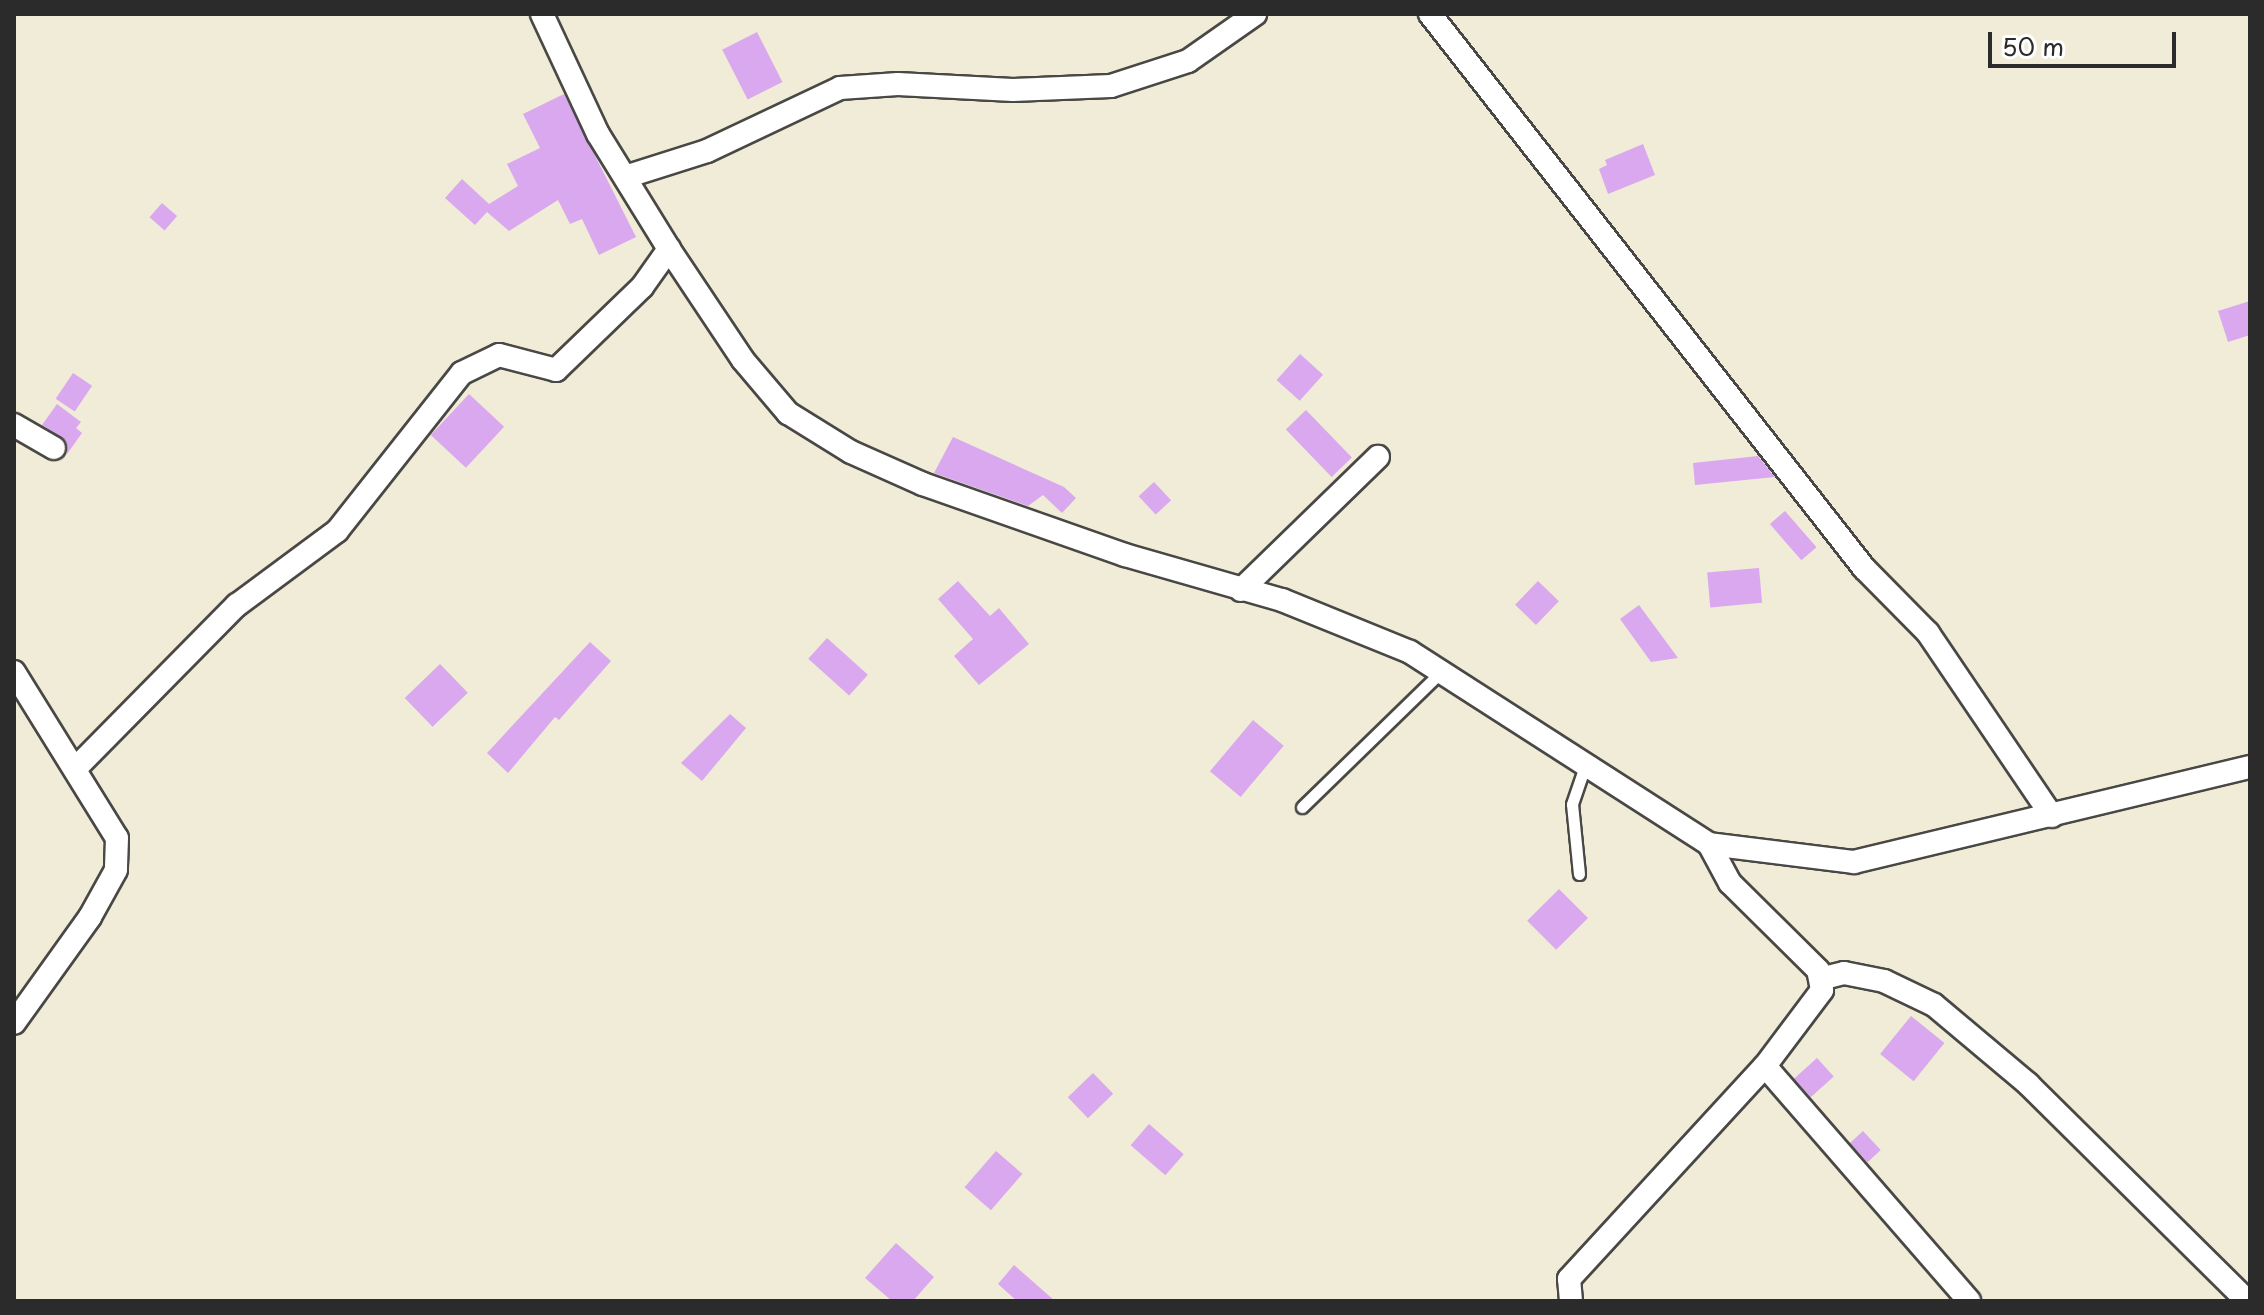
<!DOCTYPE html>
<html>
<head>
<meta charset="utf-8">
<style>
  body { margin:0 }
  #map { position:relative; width:2264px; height:1315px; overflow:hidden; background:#f0ecd7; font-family:"Playpen Sans",sans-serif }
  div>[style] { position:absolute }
  .building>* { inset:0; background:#d9a8ee; transform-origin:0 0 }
  .roads { filter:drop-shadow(2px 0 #494845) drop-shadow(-2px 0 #494845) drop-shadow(0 2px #494845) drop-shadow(0 -2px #494845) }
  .lane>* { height:11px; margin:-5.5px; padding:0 5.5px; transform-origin:5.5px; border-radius:5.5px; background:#fff }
  .street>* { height:22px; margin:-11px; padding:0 11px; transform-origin:11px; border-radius:11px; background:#fff }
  span { translate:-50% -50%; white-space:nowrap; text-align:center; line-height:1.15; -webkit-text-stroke:7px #fff; paint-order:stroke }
  .frame { position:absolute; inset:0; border:16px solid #2b2b2b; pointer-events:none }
  .scale { position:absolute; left:1988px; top:32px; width:188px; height:36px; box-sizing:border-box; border:4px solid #2b2b2b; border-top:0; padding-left:10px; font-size:24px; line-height:28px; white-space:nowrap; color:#2b2b2b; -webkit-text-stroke:6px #fff; paint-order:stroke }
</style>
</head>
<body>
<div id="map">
  <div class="building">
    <div style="left:757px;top:32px;width:56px;height:39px;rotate:63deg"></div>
    <div style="clip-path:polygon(564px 94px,636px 237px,599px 255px,582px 219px,570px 224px,558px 200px,509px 231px,487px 212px,475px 225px,445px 198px,462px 179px,489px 204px,518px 186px,507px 164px,540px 148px,523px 114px)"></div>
    <div style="clip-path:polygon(1643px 144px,1655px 175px,1608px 194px,1599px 169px,1607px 165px,1605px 160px)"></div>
    <div style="left:162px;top:203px;width:20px;height:19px;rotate:41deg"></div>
    <div style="clip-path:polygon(2250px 301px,2250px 335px,2228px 342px,2218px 311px)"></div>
    <div style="left:1300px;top:354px;width:31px;height:35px;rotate:42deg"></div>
    <div style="left:73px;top:373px;width:23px;height:31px;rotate:34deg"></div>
    <div style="left:469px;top:394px;width:48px;height:56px;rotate:43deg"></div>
    <div style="clip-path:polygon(57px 404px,81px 422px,76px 428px,82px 433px,67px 454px,66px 440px,42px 425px)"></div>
    <div style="left:1306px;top:410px;width:66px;height:28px;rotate:46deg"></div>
    <div style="clip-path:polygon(953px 437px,1064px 487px,1076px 498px,1062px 513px,1043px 495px,1028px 506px,934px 473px)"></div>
    <div style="clip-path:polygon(1758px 456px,1775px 477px,1695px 485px,1693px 463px)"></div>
    <div style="left:1154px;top:482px;width:25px;height:21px;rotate:47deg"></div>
    <div style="left:1785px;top:511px;width:48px;height:20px;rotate:49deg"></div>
    <div style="left:1759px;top:568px;width:35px;height:52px;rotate:85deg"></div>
    <div style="clip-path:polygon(958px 581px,990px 616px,999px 608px,1029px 644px,979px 685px,954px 656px,973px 639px,938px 599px)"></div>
    <div style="left:1538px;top:581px;width:29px;height:33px;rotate:44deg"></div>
    <div style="clip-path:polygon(1639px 605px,1678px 658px,1651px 662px,1620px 619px)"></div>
    <div style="left:827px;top:638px;width:55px;height:28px;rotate:42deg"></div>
    <div style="clip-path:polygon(590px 642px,611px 661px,559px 720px,555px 717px,508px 773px,487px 753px)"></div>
    <div style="left:440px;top:664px;width:40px;height:49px;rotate:46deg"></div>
    <div style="clip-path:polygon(730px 714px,746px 728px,702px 781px,681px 763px)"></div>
    <div style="left:1253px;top:720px;width:40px;height:67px;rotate:40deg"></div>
    <div style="left:1559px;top:889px;width:41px;height:45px;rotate:45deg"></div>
    <div style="left:1911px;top:1016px;width:43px;height:49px;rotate:39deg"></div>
    <div style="left:1817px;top:1058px;width:25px;height:31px;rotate:48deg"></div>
    <div style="left:1093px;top:1073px;width:29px;height:35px;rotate:46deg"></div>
    <div style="left:1149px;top:1124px;width:46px;height:28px;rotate:41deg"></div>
    <div style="left:1863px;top:1131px;width:26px;height:18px;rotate:47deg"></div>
    <div style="left:996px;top:1151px;width:35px;height:48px;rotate:41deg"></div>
    <div style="clip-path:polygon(896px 1243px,934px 1277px,913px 1301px,892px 1301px,865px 1278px)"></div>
    <div style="clip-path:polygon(1014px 1265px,1055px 1301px,1017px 1301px,998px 1284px)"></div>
  </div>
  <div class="roads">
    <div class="lane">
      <div style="left:1302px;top:807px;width:194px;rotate:-44.2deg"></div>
      <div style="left:1579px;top:874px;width:70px;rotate:-95.7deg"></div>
      <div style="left:1572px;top:804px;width:43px;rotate:-71.1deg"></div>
    </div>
    <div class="street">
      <div style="left:542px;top:14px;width:132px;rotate:65deg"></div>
      <div style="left:598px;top:134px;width:135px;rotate:58.3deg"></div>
      <div style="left:669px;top:249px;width:133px;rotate:56.3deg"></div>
      <div style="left:743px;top:360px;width:70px;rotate:49.7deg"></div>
      <div style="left:788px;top:413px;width:74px;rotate:31.8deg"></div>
      <div style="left:851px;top:452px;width:79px;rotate:24deg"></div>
      <div style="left:923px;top:484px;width:214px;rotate:19.4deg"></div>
      <div style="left:1125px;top:555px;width:163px;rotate:16deg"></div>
      <div style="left:1282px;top:600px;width:138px;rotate:22.1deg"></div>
      <div style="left:1410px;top:652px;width:355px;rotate:32.7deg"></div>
      <div style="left:1709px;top:844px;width:146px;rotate:7.1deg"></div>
      <div style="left:1854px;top:862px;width:407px;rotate:-13.5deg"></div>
      <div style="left:1430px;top:14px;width:704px;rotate:51.93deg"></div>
      <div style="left:1864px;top:568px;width:91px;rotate:45.4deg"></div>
      <div style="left:1928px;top:633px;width:221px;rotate:55.9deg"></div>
      <div style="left:625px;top:177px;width:86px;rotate:-17.6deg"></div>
      <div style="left:707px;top:151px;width:147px;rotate:-25.3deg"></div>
      <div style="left:840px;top:88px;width:58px;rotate:-3.9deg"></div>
      <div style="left:898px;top:84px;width:115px;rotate:3deg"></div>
      <div style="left:1013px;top:90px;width:98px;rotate:-2.3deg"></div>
      <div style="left:1111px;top:86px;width:81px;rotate:-18deg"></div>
      <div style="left:1188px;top:61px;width:82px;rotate:-35deg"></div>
      <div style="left:14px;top:425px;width:46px;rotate:29.9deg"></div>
      <div style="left:1241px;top:590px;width:191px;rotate:-44.2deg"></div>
      <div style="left:14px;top:672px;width:195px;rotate:58.2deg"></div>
      <div style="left:117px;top:838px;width:32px;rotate:92deg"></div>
      <div style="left:116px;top:870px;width:54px;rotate:119deg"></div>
      <div style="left:90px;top:917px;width:130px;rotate:125.6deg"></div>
      <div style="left:77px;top:767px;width:228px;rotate:-45.4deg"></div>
      <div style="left:237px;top:605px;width:124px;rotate:-36.5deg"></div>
      <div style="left:337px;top:531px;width:201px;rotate:-51.7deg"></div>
      <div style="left:462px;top:373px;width:41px;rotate:-25.9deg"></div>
      <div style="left:499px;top:355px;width:59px;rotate:14.7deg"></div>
      <div style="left:556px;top:370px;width:120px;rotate:-44deg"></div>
      <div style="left:642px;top:287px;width:47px;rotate:-54.6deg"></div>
      <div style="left:1824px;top:978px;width:21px;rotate:-14deg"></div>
      <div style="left:1844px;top:973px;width:41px;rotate:11.3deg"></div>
      <div style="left:1884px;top:981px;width:55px;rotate:25.6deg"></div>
      <div style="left:1934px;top:1005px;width:123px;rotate:40deg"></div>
      <div style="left:2028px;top:1084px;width:308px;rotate:44.7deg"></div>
      <div style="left:1765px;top:1066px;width:311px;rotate:49deg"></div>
      <div style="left:1571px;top:1301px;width:22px;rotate:-95deg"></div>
      <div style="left:1569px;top:1279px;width:289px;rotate:-47.4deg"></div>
      <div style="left:1765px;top:1066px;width:95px;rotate:-53.1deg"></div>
      <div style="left:1822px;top:990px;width:20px;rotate:-101deg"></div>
      <div style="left:1818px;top:970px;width:124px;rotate:-135.3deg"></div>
      <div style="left:1730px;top:883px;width:44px;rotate:-118.3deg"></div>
    </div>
  </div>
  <div class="frame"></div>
  <div class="scale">50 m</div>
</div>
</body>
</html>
